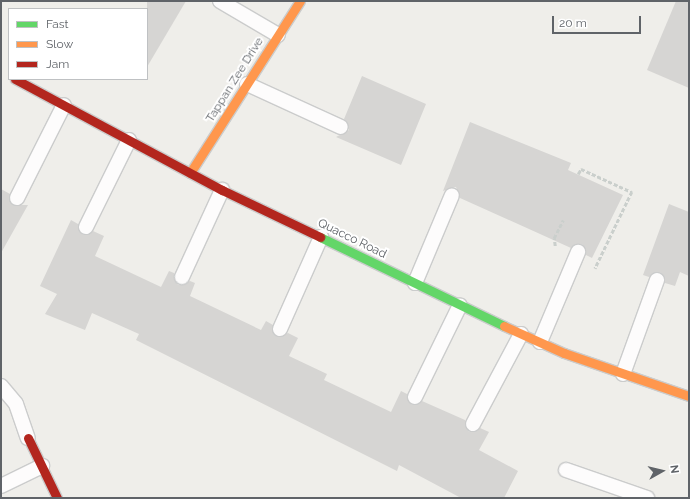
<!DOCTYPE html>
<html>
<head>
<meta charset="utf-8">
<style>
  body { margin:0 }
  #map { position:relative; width:690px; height:499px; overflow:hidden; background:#efeeea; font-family:Raleway,sans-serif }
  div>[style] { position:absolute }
  .building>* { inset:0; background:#d6d5d3 }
  .path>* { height:2.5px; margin-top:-1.25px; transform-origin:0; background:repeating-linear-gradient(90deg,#cacfcc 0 4px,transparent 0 6px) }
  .roads { filter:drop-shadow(1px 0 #cbcccc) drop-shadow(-1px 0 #cbcccc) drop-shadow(0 1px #cbcccc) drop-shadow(0 -1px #cbcccc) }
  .lane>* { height:14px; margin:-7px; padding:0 7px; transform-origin:7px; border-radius:7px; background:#fdfcfc }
  .fast>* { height:9px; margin:-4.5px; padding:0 4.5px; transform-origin:4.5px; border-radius:4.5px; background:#63d668 }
  .slow>* { height:9px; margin:-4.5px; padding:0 4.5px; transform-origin:4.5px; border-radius:4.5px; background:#ff974d }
  .jam>* { height:9px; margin:-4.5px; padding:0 4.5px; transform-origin:4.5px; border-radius:4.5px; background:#b3261e }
  span { translate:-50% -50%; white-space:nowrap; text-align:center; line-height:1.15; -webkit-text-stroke:4px #fff; paint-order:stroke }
  .street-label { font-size:12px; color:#5f6368 }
  .frame { position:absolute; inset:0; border:2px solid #5f6368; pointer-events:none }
  .legend { position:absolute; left:8px; top:8px; width:140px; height:72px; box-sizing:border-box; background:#fff; border:1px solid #bfc1c3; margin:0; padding:5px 7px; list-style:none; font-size:12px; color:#5f6368 }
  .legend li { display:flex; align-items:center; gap:8px; height:20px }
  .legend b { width:20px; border:1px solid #bfc1c3 }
  .north { position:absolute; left:642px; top:451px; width:40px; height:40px; -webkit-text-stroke:3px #fff; paint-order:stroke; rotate:82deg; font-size:11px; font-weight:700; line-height:16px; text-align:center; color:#5f6368 }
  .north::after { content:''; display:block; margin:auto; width:14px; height:18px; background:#5f6368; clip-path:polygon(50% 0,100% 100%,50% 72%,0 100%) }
  .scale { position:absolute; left:552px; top:16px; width:89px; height:18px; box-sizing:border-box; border:2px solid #5f6368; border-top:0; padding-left:5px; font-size:12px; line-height:14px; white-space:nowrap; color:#5f6368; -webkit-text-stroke:3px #fff; paint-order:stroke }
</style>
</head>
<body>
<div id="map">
  <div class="building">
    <div style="clip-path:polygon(147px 1px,186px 1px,147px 67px)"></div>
    <div style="clip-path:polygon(676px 1px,689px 1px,689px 88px,647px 70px)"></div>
    <div style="clip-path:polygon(362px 76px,426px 104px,401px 165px,336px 137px,349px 130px,344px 119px)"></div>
    <div style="clip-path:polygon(470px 122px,571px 163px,568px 170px,623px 195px,592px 258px,586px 255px,582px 244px,571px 248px,460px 198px,456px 187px,443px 191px)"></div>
    <div style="clip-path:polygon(1px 189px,10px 194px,13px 205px,28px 205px,1px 253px)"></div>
    <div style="clip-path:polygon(669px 204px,689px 212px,689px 276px,680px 272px,675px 286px,665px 283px,660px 272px,649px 277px,643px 275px)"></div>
    <div style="clip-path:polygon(71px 220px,78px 224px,83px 235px,93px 231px,104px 236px,95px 256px,161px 287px,169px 271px,174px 273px,178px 285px,190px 281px,195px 283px,190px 296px,261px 330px,266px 321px,273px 325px,277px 337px,288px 333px,298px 338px,289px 356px,327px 374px,324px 380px,391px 412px,401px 391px,407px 394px,412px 405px,422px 401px,465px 420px,469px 432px,480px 428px,489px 432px,479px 450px,518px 471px,504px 498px,461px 498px,399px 465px,397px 471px,136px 340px,139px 334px,92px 313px,85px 330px,45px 314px,57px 294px,40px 286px)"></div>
  </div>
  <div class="path">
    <div style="left:578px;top:174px;width:6px;rotate:-59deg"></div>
    <div style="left:581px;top:169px;width:56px;rotate:24.3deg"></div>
    <div style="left:632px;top:192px;width:85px;rotate:115.7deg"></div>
    <div style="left:555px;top:246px;width:8px;rotate:-97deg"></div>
    <div style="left:554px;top:238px;width:20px;rotate:-63deg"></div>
  </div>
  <div class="roads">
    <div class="lane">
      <div style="left:220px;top:1px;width:67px;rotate:30.4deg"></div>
      <div style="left:247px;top:84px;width:103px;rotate:24.6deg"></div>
      <div style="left:17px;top:198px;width:104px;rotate:-63.2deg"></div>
      <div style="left:86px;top:227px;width:97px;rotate:-63.7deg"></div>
      <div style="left:182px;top:277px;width:96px;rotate:-65.3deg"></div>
      <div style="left:415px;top:283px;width:95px;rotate:-67.2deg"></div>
      <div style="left:280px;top:329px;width:101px;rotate:-66deg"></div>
      <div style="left:540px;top:342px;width:98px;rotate:-67.1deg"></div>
      <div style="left:623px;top:374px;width:100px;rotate:-70.1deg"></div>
      <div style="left:1px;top:386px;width:23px;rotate:50deg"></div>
      <div style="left:16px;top:404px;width:36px;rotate:71deg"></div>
      <div style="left:415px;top:397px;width:102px;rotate:-63.9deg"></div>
      <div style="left:473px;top:424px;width:102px;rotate:-61.9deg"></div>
      <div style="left:566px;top:470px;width:86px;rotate:19.1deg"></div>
      <div style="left:1px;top:486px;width:46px;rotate:-26deg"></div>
    </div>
    <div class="fast">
      <div style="left:320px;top:237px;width:204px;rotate:25.8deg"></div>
    </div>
    <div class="slow">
      <div style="left:190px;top:173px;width:204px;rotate:-57.4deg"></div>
      <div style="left:504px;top:326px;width:66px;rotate:24.2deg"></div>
      <div style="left:564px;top:353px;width:132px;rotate:19deg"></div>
    </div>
    <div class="jam">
      <div style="left:15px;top:79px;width:235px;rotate:28.2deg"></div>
      <div style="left:222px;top:190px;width:109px;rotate:25.6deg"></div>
      <div style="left:28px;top:438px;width:67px;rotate:64.2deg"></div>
    </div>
  </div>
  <div class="street-label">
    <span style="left:235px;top:80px;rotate:-58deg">Tappan Zee Drive</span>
    <span style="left:352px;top:239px;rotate:26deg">Quacco Road</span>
  </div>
  <div class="frame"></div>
  <ul class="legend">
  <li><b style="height:5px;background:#63d668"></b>Fast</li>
  <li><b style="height:5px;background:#ff974d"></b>Slow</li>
  <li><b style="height:5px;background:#b3261e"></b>Jam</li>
  </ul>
  <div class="north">N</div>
  <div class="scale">20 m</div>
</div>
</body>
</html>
